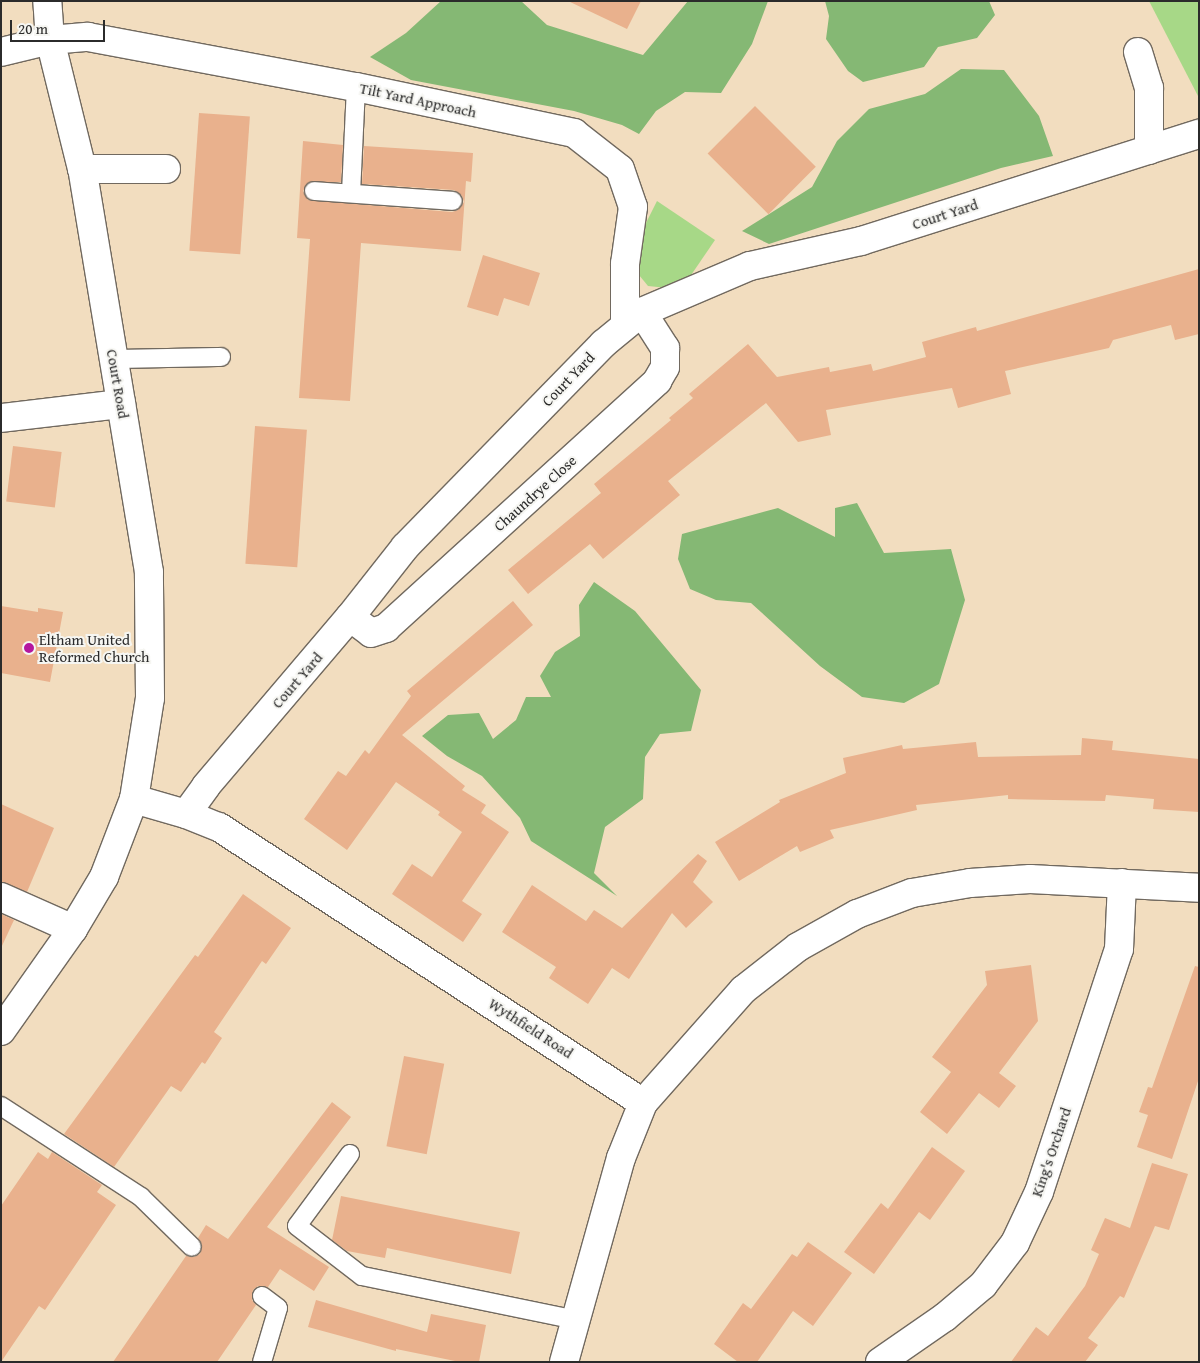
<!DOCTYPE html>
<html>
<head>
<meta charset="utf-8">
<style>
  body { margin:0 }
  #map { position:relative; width:1200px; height:1363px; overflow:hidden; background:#f2ddbf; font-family:"Gentium Book Plus",serif }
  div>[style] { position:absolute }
  .green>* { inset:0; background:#a7d887 }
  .forest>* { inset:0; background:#85b874 }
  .building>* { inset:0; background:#e9b18d; transform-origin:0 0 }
  .roads { filter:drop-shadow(1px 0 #71695f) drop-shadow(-1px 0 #71695f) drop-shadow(0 1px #71695f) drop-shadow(0 -1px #71695f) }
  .lane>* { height:18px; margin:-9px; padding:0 9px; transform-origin:9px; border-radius:9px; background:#fff }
  .street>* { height:28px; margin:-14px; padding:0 14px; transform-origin:14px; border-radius:14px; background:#fff }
  .primary>* { height:28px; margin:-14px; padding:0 14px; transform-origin:14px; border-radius:14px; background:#fff }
  .dots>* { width:14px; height:14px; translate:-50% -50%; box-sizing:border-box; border:2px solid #f6f6f2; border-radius:50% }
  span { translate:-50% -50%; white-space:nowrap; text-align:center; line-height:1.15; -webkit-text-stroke:4px #f6f6f2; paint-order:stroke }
  .street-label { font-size:15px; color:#2b2b2b }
  .poi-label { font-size:15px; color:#2b2b2b }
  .left { translate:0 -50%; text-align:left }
  .frame { position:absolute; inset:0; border:2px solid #2b2b2b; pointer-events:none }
  .scale { position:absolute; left:10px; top:20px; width:95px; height:22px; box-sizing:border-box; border:2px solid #2b2b2b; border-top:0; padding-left:6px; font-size:15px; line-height:18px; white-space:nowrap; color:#2b2b2b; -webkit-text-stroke:4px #f6f6f2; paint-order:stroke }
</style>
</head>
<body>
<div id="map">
  <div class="green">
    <div style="clip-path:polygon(1149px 1px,1199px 1px,1199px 97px,1198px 96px)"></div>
    <div style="clip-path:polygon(657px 201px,715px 240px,687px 281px,668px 288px,648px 286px,639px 275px,634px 260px,646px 223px)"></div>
  </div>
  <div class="forest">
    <div style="clip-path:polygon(441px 1px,521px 1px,547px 25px,643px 55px,688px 1px,768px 1px,752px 44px,721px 93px,685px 92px,656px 111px,639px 134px,622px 125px,574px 111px,411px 80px,370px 57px,406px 33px)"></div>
    <div style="clip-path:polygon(825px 1px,989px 1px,995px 15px,977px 38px,938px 47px,924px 67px,863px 82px,848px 71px,826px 39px,829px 16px)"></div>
    <div style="clip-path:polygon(961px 69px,1004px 70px,1039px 116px,1053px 156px,1001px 168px,769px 244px,742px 231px,812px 187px,837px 141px,869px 109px,925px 94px)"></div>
    <div style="clip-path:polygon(857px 503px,884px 553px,951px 549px,965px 600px,939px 684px,904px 703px,862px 697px,820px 666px,751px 603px,716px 600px,690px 589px,678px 559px,682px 534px,778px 508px,835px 537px,835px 508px)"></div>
    <div style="clip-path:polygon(594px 582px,635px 611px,701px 690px,691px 731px,660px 734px,645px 757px,643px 799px,605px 827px,594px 873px,617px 896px,531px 841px,520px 818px,482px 776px,447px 756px,422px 736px,448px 715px,479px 713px,493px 739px,516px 720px,526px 697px,551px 697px,540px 676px,555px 652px,580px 636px,579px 605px)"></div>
  </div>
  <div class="building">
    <div style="clip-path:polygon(568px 1px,641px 1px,627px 29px)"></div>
    <div style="left:755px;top:106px;width:86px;height:67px;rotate:45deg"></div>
    <div style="left:199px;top:113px;width:51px;height:138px;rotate:4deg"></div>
    <div style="clip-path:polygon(303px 141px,343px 145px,341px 182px,309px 182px,303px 191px,308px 200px,452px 212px,458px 210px,464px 202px,462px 196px,454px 190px,362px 184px,364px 146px,473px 153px,471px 182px,466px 181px,461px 251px,361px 243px,350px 401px,299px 398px,310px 239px,297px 238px)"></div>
    <div style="clip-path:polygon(483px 255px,540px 273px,529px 306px,504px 298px,498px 316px,467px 307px)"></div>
    <div style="clip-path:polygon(1199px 269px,1199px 334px,1175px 340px,1171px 325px,1113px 340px,1109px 348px,1005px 371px,1011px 394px,958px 408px,952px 388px,826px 410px,831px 435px,798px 442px,766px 403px,668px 481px,680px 495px,603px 559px,590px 544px,528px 594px,508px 570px,601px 493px,594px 484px,671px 420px,669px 418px,693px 398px,689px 394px,748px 344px,777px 377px,829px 367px,830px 372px,871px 364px,873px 371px,926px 357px,922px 342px,976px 327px,977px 331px)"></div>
    <div style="left:255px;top:426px;width:52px;height:138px;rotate:4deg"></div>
    <div style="left:13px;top:446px;width:49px;height:56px;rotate:7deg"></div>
    <div style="clip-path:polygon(513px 601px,533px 625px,402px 735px,465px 786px,462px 790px,486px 805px,481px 813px,509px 832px,462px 901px,482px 914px,463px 942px,392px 894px,412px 864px,432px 877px,462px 832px,438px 815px,440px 812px,396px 782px,347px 850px,304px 819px,338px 771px,346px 776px,365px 750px,369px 754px,411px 696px,407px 691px)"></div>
    <div style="clip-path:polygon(1px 606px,38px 612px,38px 608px,63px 612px,50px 682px,1px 673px)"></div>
    <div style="clip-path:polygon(1082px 738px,1113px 741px,1112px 750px,1199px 759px,1199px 812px,1153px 809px,1154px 799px,1106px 795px,1105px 801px,1008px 799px,1008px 795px,916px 805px,917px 810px,830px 830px,834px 838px,800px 852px,797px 846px,739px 881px,715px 842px,780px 802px,779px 800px,846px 773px,843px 758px,902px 745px,903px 749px,976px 742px,978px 757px,1081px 755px)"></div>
    <div style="clip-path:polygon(1px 804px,54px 828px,27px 892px,1px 882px)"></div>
    <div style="clip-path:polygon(698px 854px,707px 861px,693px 882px,713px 902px,686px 928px,672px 913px,629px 979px,612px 968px,588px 1004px,549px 978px,556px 967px,502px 932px,532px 885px,586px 921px,594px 910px,622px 928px)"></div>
    <div style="clip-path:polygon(243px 894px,291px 928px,266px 964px,262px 961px,214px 1032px,222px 1038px,205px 1064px,202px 1062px,181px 1092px,171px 1086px,114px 1167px,64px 1134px,195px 955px,198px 957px)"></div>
    <div style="clip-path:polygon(1px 914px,14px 920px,1px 948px)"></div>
    <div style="clip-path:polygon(1031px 965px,1038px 1021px,999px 1073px,1016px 1086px,999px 1108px,979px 1093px,947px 1134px,920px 1112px,951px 1072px,932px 1057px,987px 985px,985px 971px)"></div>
    <div style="clip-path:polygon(1195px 966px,1199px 967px,1199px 1078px,1172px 1159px,1137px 1147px,1148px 1115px,1139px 1112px,1148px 1087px,1152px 1088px)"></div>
    <div style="left:404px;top:1056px;width:41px;height:92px;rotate:11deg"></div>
    <div style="clip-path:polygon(332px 1102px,351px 1117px,267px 1227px,329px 1267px,314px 1291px,280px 1269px,268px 1287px,258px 1286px,253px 1290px,252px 1300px,256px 1305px,217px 1362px,113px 1362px,186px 1256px,194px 1257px,200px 1254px,202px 1245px,198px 1238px,206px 1225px,228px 1239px)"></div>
    <div style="clip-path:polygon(932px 1147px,965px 1171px,930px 1220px,919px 1212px,874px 1274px,844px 1252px,881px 1203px,888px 1209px)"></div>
    <div style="clip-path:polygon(38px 1152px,48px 1159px,52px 1152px,102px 1185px,97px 1192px,116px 1205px,45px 1310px,39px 1306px,1px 1362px,1px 1206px)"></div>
    <div style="clip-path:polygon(1152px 1163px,1188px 1174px,1169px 1230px,1155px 1226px,1124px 1298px,1120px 1296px,1088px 1338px,1098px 1345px,1085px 1362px,1011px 1362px,1036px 1327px,1048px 1336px,1085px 1286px,1099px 1254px,1091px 1250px,1105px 1218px,1130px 1228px)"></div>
    <div style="clip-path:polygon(341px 1196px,520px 1232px,511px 1274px,387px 1248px,385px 1258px,347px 1251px,332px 1240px)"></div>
    <div style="clip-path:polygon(808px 1242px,852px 1273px,813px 1326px,793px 1311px,757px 1362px,738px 1362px,714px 1344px,743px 1303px,751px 1309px,792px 1254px,797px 1257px)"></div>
    <div style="clip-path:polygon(316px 1300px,427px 1332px,431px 1314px,486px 1325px,479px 1362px,460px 1362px,396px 1349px,396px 1351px,308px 1327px)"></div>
  </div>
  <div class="roads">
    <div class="lane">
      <div style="left:314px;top:191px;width:139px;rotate:4.1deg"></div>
      <div style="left:351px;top:193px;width:106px;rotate:-87.3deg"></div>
      <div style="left:114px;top:359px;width:107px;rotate:-1.1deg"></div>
      <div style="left:1px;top:1106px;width:167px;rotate:33deg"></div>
      <div style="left:141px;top:1197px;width:71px;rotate:44.4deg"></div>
      <div style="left:350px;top:1154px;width:89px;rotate:126.4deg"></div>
      <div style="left:297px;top:1226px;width:82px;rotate:37.6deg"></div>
      <div style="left:362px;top:1276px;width:218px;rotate:11.6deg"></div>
      <div style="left:262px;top:1362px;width:56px;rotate:-73.5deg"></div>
      <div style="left:278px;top:1308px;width:20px;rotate:-143deg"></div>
    </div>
    <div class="street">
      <div style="left:1px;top:52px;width:50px;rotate:-13.8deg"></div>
      <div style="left:50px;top:40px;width:38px;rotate:-5deg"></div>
      <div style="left:88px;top:37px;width:273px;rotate:10.6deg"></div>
      <div style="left:356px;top:87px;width:223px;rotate:11.9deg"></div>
      <div style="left:574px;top:133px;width:58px;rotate:38deg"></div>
      <div style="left:620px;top:169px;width:40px;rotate:71.1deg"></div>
      <div style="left:633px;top:207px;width:58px;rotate:98deg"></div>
      <div style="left:625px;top:264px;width:60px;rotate:90deg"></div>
      <div style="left:1138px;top:52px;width:38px;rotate:73deg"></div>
      <div style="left:1149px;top:88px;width:62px;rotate:90deg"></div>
      <div style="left:82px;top:169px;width:84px"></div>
      <div style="left:1px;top:418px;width:121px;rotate:-6.7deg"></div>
      <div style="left:350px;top:617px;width:26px;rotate:37deg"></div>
      <div style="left:371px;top:633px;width:16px;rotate:-18deg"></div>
      <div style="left:386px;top:628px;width:367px;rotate:-42.3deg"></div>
      <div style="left:657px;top:381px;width:16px;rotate:-60deg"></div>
      <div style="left:665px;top:367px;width:19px;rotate:-90deg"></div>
      <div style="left:665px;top:348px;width:43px;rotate:-122.6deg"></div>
      <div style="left:134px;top:799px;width:54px;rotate:16.1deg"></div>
      <div style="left:186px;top:814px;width:34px;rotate:-54deg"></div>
      <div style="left:206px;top:786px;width:222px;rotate:-49.6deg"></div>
      <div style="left:350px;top:617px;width:89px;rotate:-51.8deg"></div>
      <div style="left:405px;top:547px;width:284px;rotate:-45.7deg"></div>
      <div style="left:603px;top:344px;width:50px;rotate:-39.4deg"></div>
      <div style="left:642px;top:312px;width:117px;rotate:-23.1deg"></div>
      <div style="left:750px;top:266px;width:114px;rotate:-12.7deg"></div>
      <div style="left:861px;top:241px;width:355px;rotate:-17.6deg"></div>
      <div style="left:186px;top:814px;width:35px;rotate:22deg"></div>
      <div style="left:219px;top:827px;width:506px;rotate:33.06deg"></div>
      <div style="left:1px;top:897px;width:79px;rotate:24deg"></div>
      <div style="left:564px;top:1362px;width:212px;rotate:-74.4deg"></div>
      <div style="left:621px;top:1158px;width:59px;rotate:-68.2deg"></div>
      <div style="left:643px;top:1103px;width:151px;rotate:-48.5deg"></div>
      <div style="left:743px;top:990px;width:70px;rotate:-38deg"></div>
      <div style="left:798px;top:947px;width:68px;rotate:-29.2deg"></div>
      <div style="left:857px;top:914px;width:59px;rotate:-20.9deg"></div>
      <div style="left:912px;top:893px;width:59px;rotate:-9.8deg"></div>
      <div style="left:970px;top:883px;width:60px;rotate:-3.8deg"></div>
      <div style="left:1030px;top:879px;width:169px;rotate:3deg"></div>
      <div style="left:880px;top:1362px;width:79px;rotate:-34.7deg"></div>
      <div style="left:945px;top:1317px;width:50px;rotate:-40.1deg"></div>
      <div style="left:983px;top:1285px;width:53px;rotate:-52.7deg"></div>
      <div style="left:1015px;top:1243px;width:56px;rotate:-64.8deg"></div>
      <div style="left:1039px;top:1192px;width:256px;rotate:-71.8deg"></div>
      <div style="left:1119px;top:949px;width:66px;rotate:-87.4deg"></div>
    </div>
    <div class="primary">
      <div style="left:1px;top:1031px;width:125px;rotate:-54.8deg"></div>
      <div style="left:73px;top:929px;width:61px;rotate:-59.2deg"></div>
      <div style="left:104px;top:877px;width:84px;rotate:-69deg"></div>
      <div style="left:134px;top:799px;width:102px;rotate:-81deg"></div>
      <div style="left:150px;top:698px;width:126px;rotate:-90.5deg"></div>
      <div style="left:149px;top:572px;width:409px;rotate:-99.4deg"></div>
      <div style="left:82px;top:169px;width:133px;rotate:-103.9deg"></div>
      <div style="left:50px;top:40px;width:39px;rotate:-94deg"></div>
    </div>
  </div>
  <div class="dots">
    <div style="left:29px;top:648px;background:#b5179e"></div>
  </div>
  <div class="street-label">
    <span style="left:418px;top:100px;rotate:12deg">Tilt Yard Approach</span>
    <span style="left:945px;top:214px;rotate:-18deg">Court Yard</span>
    <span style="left:568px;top:379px;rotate:-46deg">Court Yard</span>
    <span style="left:118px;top:384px;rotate:80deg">Court Road</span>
    <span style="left:535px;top:493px;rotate:-42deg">Chaundrye Close</span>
    <span style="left:297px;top:680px;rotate:-49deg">Court Yard</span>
    <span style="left:531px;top:1028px;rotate:33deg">Wythfield Road</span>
    <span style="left:1051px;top:1152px;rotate:-71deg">King's Orchard</span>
  </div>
  <div class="poi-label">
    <span class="left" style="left:39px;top:648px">Eltham United<br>Reformed Church</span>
  </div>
  <div class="frame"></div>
  <div class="scale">20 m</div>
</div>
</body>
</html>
